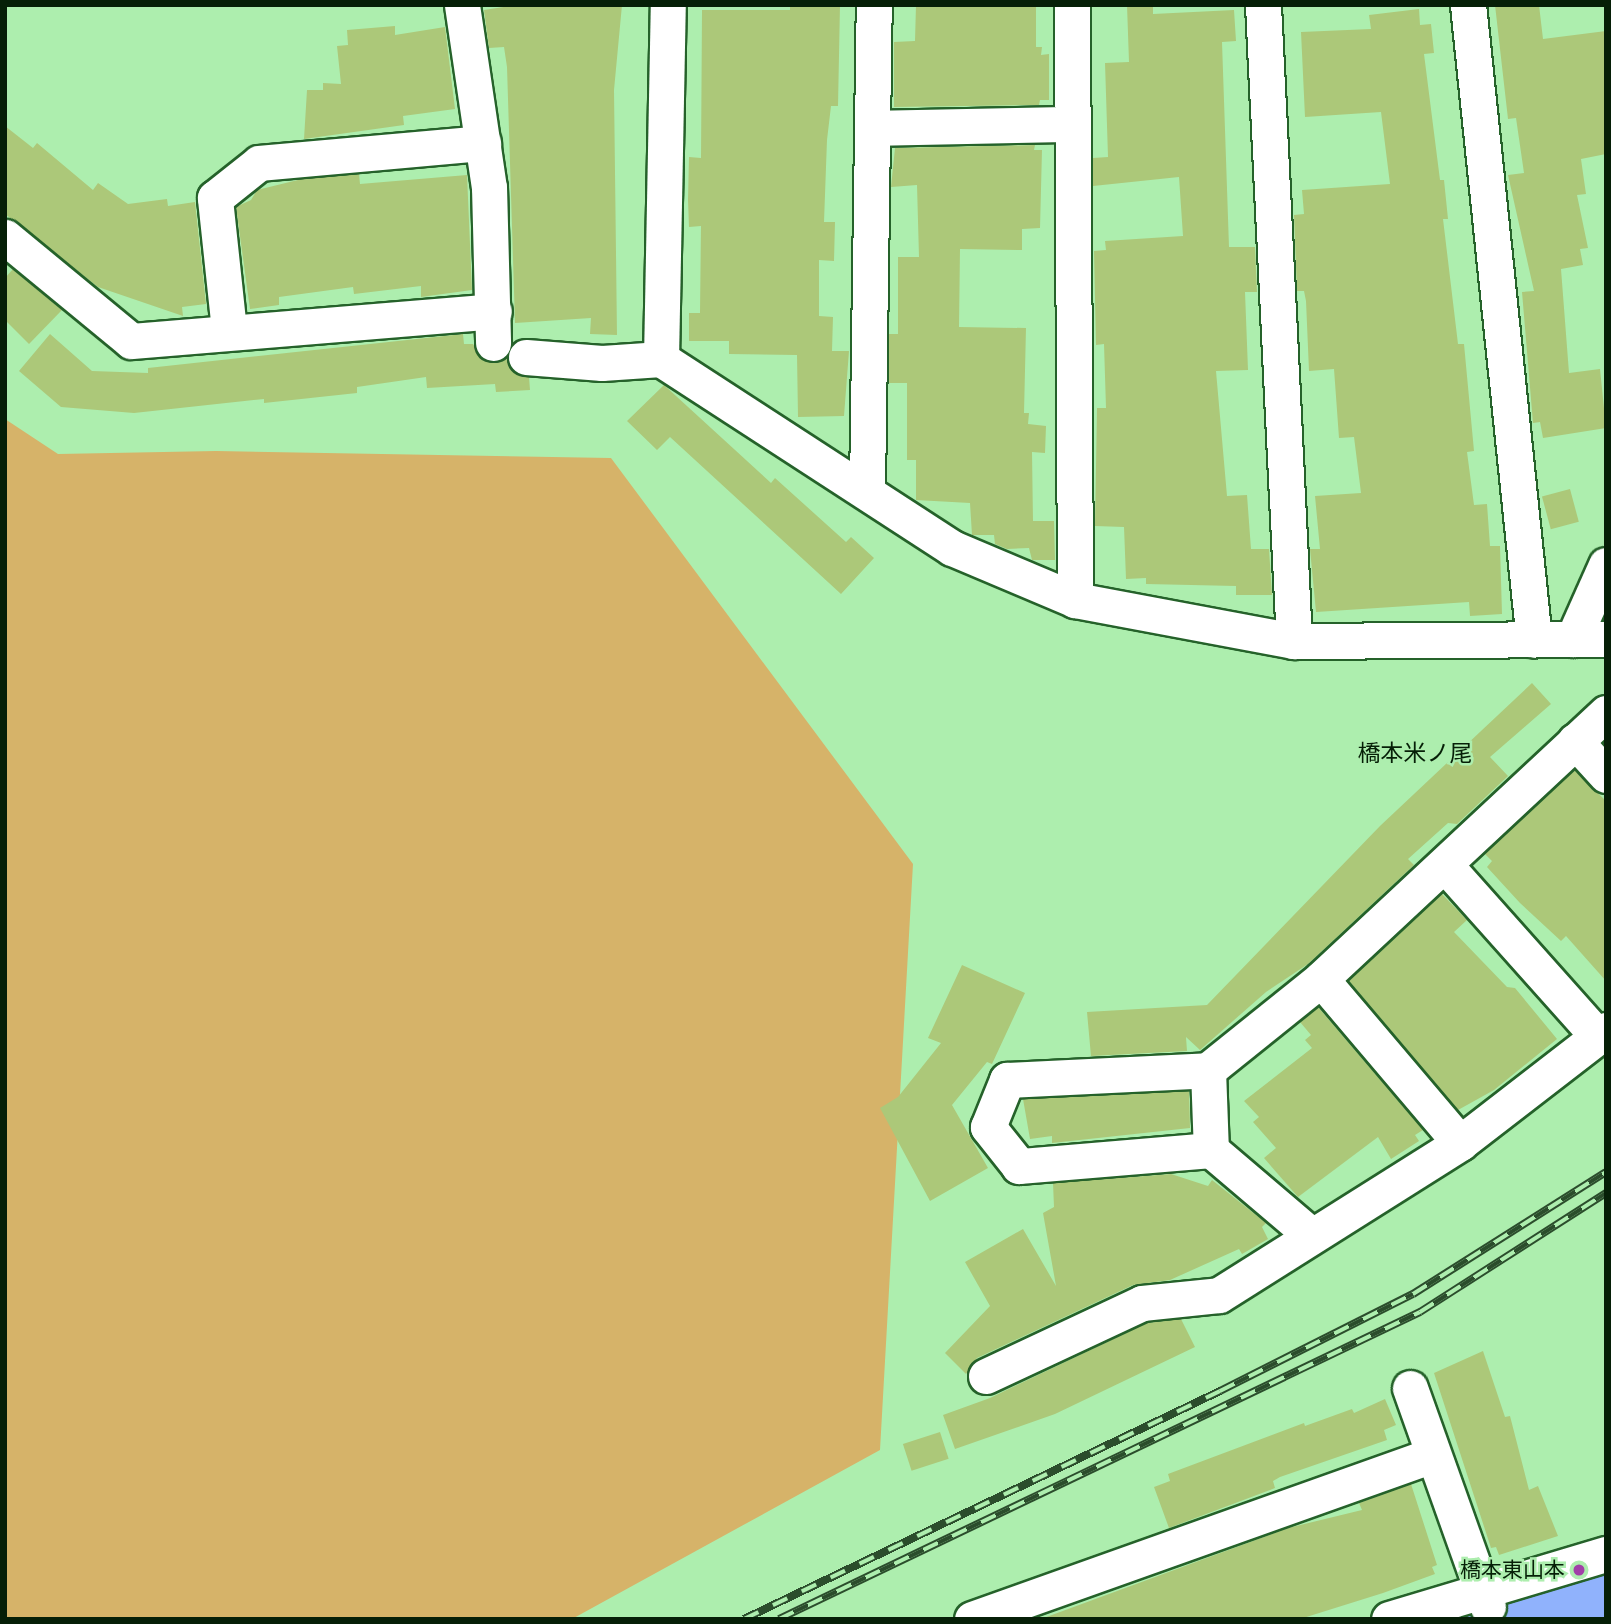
<!DOCTYPE html>
<html>
<head>
<meta charset="utf-8">
<style>
  body { margin:0 }
  #map { position:relative; width:1611px; height:1624px; overflow:hidden; background:#adeeae; font-family:Signika,"Noto Sans JP",sans-serif }
  div>[style] { position:absolute }
  .green>* { inset:0; background:#d6b369 }
  .river>* { height:61px; margin:-30.5px; padding:0 30.5px; transform-origin:30.5px; border-radius:30.5px; background:#90b2fc }
  .building>* { inset:0; background:#acc879; transform-origin:0 0 }
  .roads { filter:drop-shadow(2px 0 #25622a) drop-shadow(-2px 0 #25622a) drop-shadow(0 2px #25622a) drop-shadow(0 -2px #25622a) }
  .minor>* { height:35px; margin:-17.5px; padding:0 17.5px; transform-origin:17.5px; border-radius:17.5px; background:#fff }
  .rail>* { height:8px; margin-top:-4px; transform-origin:0; background:repeating-linear-gradient(90deg,#adeeae 0 16px,#2b4d2c 0 32px); box-sizing:border-box; border-block:2px solid #2b4d2c }
  .dots>* { width:19px; height:19px; translate:-50% -50%; box-sizing:border-box; border:4px solid #adeeae; border-radius:50% }
  span { translate:-50% -50%; white-space:nowrap; text-align:center; line-height:1.15; -webkit-text-stroke:5px #adeeae; paint-order:stroke }
  .poi-label { font-size:21px; color:#061f07 }
  .right { translate:-100% -50%; text-align:right }
  .neighbourhood-label { font-size:23px; color:#061f07 }
  .frame { position:absolute; inset:0; border:7px solid #061f07; pointer-events:none }
</style>
</head>
<body>
<div id="map">
  <div class="green">
    <div style="clip-path:polygon(5px 419px,58px 454px,216px 451px,611px 458px,913px 864px,880px 1450px,572px 1619px,5px 1619px)"></div>
  </div>
  <div class="river">
    <div style="left:1495px;top:1619px;width:115px;rotate:-15.1deg"></div>
  </div>
  <div class="building">
    <div style="clip-path:polygon(517px 5px,622px 5px,614px 90px,617px 335px,590px 334px,591px 318px,515px 323px,507px 67px,504px 47px,489px 48px,484px 10px)"></div>
    <div style="clip-path:polygon(790px 5px,840px 5px,838px 106px,831px 106px,827px 140px,824px 222px,835px 222px,834px 261px,819px 260px,819px 316px,833px 317px,832px 351px,849px 351px,844px 416px,798px 417px,797px 355px,729px 354px,729px 341px,689px 341px,689px 313px,700px 313px,701px 226px,689px 227px,688px 200px,689px 157px,701px 158px,702px 10px,790px 10px)"></div>
    <div style="clip-path:polygon(916px 5px,1036px 5px,1036px 47px,1042px 47px,1041px 55px,1049px 54px,1049px 100px,1040px 100px,1039px 105px,894px 107px,894px 42px,915px 41px)"></div>
    <div style="clip-path:polygon(1127px 5px,1153px 5px,1153px 14px,1234px 10px,1236px 41px,1222px 42px,1229px 247px,1255px 247px,1257px 292px,1245px 292px,1248px 370px,1216px 371px,1227px 496px,1247px 495px,1251px 549px,1269px 549px,1272px 595px,1236px 595px,1236px 586px,1146px 584px,1146px 578px,1126px 579px,1124px 527px,1095px 526px,1097px 408px,1106px 408px,1104px 344px,1096px 345px,1094px 251px,1106px 250px,1105px 241px,1183px 236px,1179px 177px,1093px 186px,1093px 158px,1108px 157px,1105px 63px,1129px 62px)"></div>
    <div style="clip-path:polygon(1495px 5px,1539px 5px,1543px 39px,1606px 31px,1606px 154px,1581px 159px,1586px 194px,1577px 195px,1588px 248px,1580px 249px,1583px 265px,1561px 269px,1569px 373px,1600px 369px,1606px 428px,1543px 438px,1540px 422px,1533px 423px,1522px 292px,1534px 291px,1508px 175px,1524px 173px,1516px 118px,1508px 119px)"></div>
    <div style="clip-path:polygon(1419px 9px,1420px 25px,1431px 24px,1434px 53px,1424px 54px,1440px 180px,1444px 180px,1448px 219px,1443px 219px,1458px 344px,1464px 344px,1474px 451px,1467px 452px,1474px 505px,1487px 504px,1490px 546px,1500px 546px,1502px 614px,1470px 616px,1469px 602px,1316px 612px,1310px 549px,1320px 549px,1315px 496px,1361px 493px,1354px 437px,1339px 438px,1334px 369px,1309px 371px,1306px 301px,1304px 291px,1297px 291px,1294px 215px,1304px 214px,1302px 190px,1390px 184px,1381px 112px,1305px 117px,1301px 32px,1371px 29px,1369px 15px)"></div>
    <div style="clip-path:polygon(395px 26px,395px 35px,445px 27px,455px 109px,403px 116px,404px 125px,304px 139px,307px 90px,323px 90px,323px 83px,341px 84px,337px 46px,348px 45px,347px 30px)"></div>
    <div style="clip-path:polygon(5px 126px,33px 148px,37px 143px,93px 190px,98px 183px,128px 204px,167px 199px,168px 206px,195px 202px,206px 304px,182px 307px,183px 316px,98px 287px,5px 214px)"></div>
    <div style="clip-path:polygon(1035px 145px,1034px 150px,1042px 150px,1040px 228px,1022px 229px,1022px 250px,960px 249px,959px 327px,1026px 328px,1024px 413px,1029px 413px,1028px 424px,1046px 426px,1045px 453px,1032px 452px,1033px 521px,1054px 521px,1055px 560px,1032px 560px,1029px 548px,1007px 549px,995px 544px,994px 535px,972px 535px,970px 503px,916px 500px,916px 460px,907px 460px,907px 383px,889px 383px,889px 334px,898px 334px,898px 257px,919px 257px,917px 185px,891px 187px,895px 148px)"></div>
    <div style="clip-path:polygon(359px 174px,360px 184px,467px 175px,472px 290px,421px 297px,421px 286px,354px 294px,353px 287px,279px 297px,279px 305px,250px 309px,236px 207px,251px 200px,257px 190px,302px 179px)"></div>
    <div style="clip-path:polygon(13px 269px,62px 310px,29px 344px,5px 320px,5px 278px)"></div>
    <div style="clip-path:polygon(50px 334px,92px 371px,148px 373px,148px 368px,463px 334px,464px 344px,473px 344px,483px 360px,494px 363px,506px 357px,514px 373px,529px 377px,530px 390px,496px 392px,495px 384px,427px 388px,426px 377px,357px 387px,357px 393px,264px 403px,264px 399px,134px 413px,61px 407px,19px 371px)"></div>
    <div style="clip-path:polygon(664px 385px,771px 483px,775px 478px,846px 542px,851px 537px,874px 558px,841px 594px,670px 437px,657px 450px,627px 421px)"></div>
    <div style="left:1570px;top:489px;width:34px;height:29px;rotate:75deg"></div>
    <div style="clip-path:polygon(1532px 683px,1551px 704px,1490px 757px,1508px 776px,1457px 824px,1448px 823px,1408px 859px,1414px 865px,1308px 964px,1266px 992px,1200px 1050px,1186px 1037px,1187px 1051px,1091px 1056px,1087px 1012px,1207px 1005px,1380px 826px)"></div>
    <div style="clip-path:polygon(1574px 770px,1606px 801px,1606px 981px,1566px 936px,1561px 941px,1520px 903px,1487px 867px,1492px 861px,1485px 854px)"></div>
    <div style="clip-path:polygon(1442px 894px,1467px 920px,1454px 932px,1507px 987px,1515px 988px,1557px 1039px,1494px 1090px,1458px 1110px,1349px 981px)"></div>
    <div style="clip-path:polygon(962px 965px,1025px 993px,992px 1064px,987px 1062px,952px 1105px,988px 1168px,930px 1201px,880px 1108px,898px 1097px,941px 1043px,928px 1038px)"></div>
    <div style="clip-path:polygon(1318px 1007px,1423px 1130px,1415px 1135px,1419px 1141px,1391px 1159px,1378px 1137px,1298px 1197px,1264px 1158px,1276px 1148px,1253px 1122px,1259px 1117px,1244px 1101px,1312px 1048px,1305px 1040px,1311px 1035px,1300px 1022px)"></div>
    <div style="clip-path:polygon(1189px 1091px,1190px 1128px,1052px 1143px,1052px 1136px,1030px 1139px,1023px 1099px)"></div>
    <div style="clip-path:polygon(1171px 1174px,1208px 1186px,1212px 1180px,1266px 1223px,1262px 1227px,1268px 1239px,1242px 1254px,1239px 1249px,1170px 1280px,1133px 1285px,977px 1358px,966px 1374px,945px 1353px,990px 1306px,965px 1262px,1023px 1229px,1056px 1286px,1043px 1213px,1054px 1207px,1053px 1183px)"></div>
    <div style="clip-path:polygon(1181px 1319px,1195px 1347px,1055px 1414px,955px 1449px,943px 1415px,990px 1398px,1147px 1323px)"></div>
    <div style="clip-path:polygon(1483px 1351px,1505px 1417px,1510px 1416px,1529px 1490px,1538px 1486px,1558px 1536px,1499px 1555px,1496px 1547px,1491px 1548px,1434px 1373px)"></div>
    <div style="clip-path:polygon(1385px 1399px,1396px 1425px,1384px 1430px,1387px 1440px,1280px 1477px,1273px 1481px,1275px 1488px,1169px 1528px,1154px 1487px,1170px 1481px,1168px 1474px,1304px 1423px,1305px 1426px,1352px 1409px,1354px 1413px)"></div>
    <div style="left:940px;top:1432px;width:28px;height:39px;rotate:72deg"></div>
    <div style="clip-path:polygon(1411px 1484px,1437px 1565px,1432px 1567px,1435px 1574px,1383px 1593px,1300px 1619px,1041px 1619px,1288px 1528px,1362px 1510px,1359px 1503px)"></div>
  </div>
  <div class="roads">
    <div class="minor">
      <div style="left:462px;top:5px;width:184px;rotate:81.6deg"></div>
      <div style="left:489px;top:187px;width:156px;rotate:88.5deg"></div>
      <div style="left:1072px;top:5px;width:595px;rotate:89.71deg"></div>
      <div style="left:1263px;top:5px;width:637px;rotate:87.21deg"></div>
      <div style="left:1468px;top:5px;width:638px;rotate:84.07deg"></div>
      <div style="left:873px;top:128px;width:199px;rotate:-1.2deg"></div>
      <div style="left:5px;top:237px;width:163px;rotate:39.5deg"></div>
      <div style="left:131px;top:341px;width:364px;rotate:-4.7deg"></div>
      <div style="left:229px;top:330px;width:133px;rotate:-96.1deg"></div>
      <div style="left:215px;top:198px;width:56px;rotate:-38.5deg"></div>
      <div style="left:259px;top:163px;width:225px;rotate:-5.1deg"></div>
      <div style="left:526px;top:357px;width:76px;rotate:4.5deg"></div>
      <div style="left:602px;top:363px;width:59px;rotate:-3.9deg"></div>
      <div style="left:661px;top:359px;width:347px;rotate:33deg"></div>
      <div style="left:952px;top:548px;width:134px;rotate:22.9deg"></div>
      <div style="left:1075px;top:600px;width:223px;rotate:10.6deg"></div>
      <div style="left:1294px;top:641px;width:312px;rotate:-0.4deg"></div>
      <div style="left:661px;top:359px;width:354px;rotate:-88.9deg"></div>
      <div style="left:867px;top:489px;width:484px;rotate:-89.2deg"></div>
      <div style="left:1573px;top:639px;width:81px;rotate:-66deg"></div>
      <div style="left:1606px;top:713px;width:390px;rotate:137deg"></div>
      <div style="left:1321px;top:979px;width:215px;rotate:49.7deg"></div>
      <div style="left:1460px;top:1143px;width:185px;rotate:-37.7deg"></div>
      <div style="left:1575px;top:741px;width:46px;rotate:47.6deg"></div>
      <div style="left:1445px;top:865px;width:230px;rotate:48.3deg"></div>
      <div style="left:1208px;top:1070px;width:80px;rotate:87.9deg"></div>
      <div style="left:1311px;top:1235px;width:131px;rotate:-139.6deg"></div>
      <div style="left:1211px;top:1150px;width:193px;rotate:175.2deg"></div>
      <div style="left:1019px;top:1166px;width:50px;rotate:-128.5deg"></div>
      <div style="left:988px;top:1127px;width:51px;rotate:-68deg"></div>
      <div style="left:1007px;top:1080px;width:201px;rotate:-2.8deg"></div>
      <div style="left:1208px;top:1070px;width:145px;rotate:-38.8deg"></div>
      <div style="left:986px;top:1376px;width:172px;rotate:-25.1deg"></div>
      <div style="left:1142px;top:1303px;width:77px;rotate:-5.9deg"></div>
      <div style="left:1219px;top:1295px;width:285px;rotate:-32.2deg"></div>
      <div style="left:1410px;top:1388px;width:232px;rotate:70.4deg"></div>
      <div style="left:972px;top:1619px;width:489px;rotate:-19.6deg"></div>
      <div style="left:1389px;top:1619px;width:227px;rotate:-16.7deg"></div>
    </div>
  </div>
  <div class="rail">
    <div style="left:744px;top:1619px;width:528px;rotate:-25.59deg"></div>
    <div style="left:1220px;top:1391px;width:216px;rotate:-26.7deg"></div>
    <div style="left:1413px;top:1294px;width:228px;rotate:-32.3deg"></div>
    <div style="left:779px;top:1619px;width:711px;rotate:-25.59deg"></div>
    <div style="left:1420px;top:1312px;width:221px;rotate:-32.6deg"></div>
  </div>
  <div class="dots">
    <div style="left:1579px;top:1570px;background:#a140a8"></div>
  </div>
  <div class="poi-label">
    <span class="right" style="left:1565px;top:1570px">橋本東山本</span>
  </div>
  <div class="neighbourhood-label">
    <span style="left:1415px;top:754px">橋本米ノ尾</span>
  </div>
  <div class="frame"></div>
</div>
</body>
</html>
